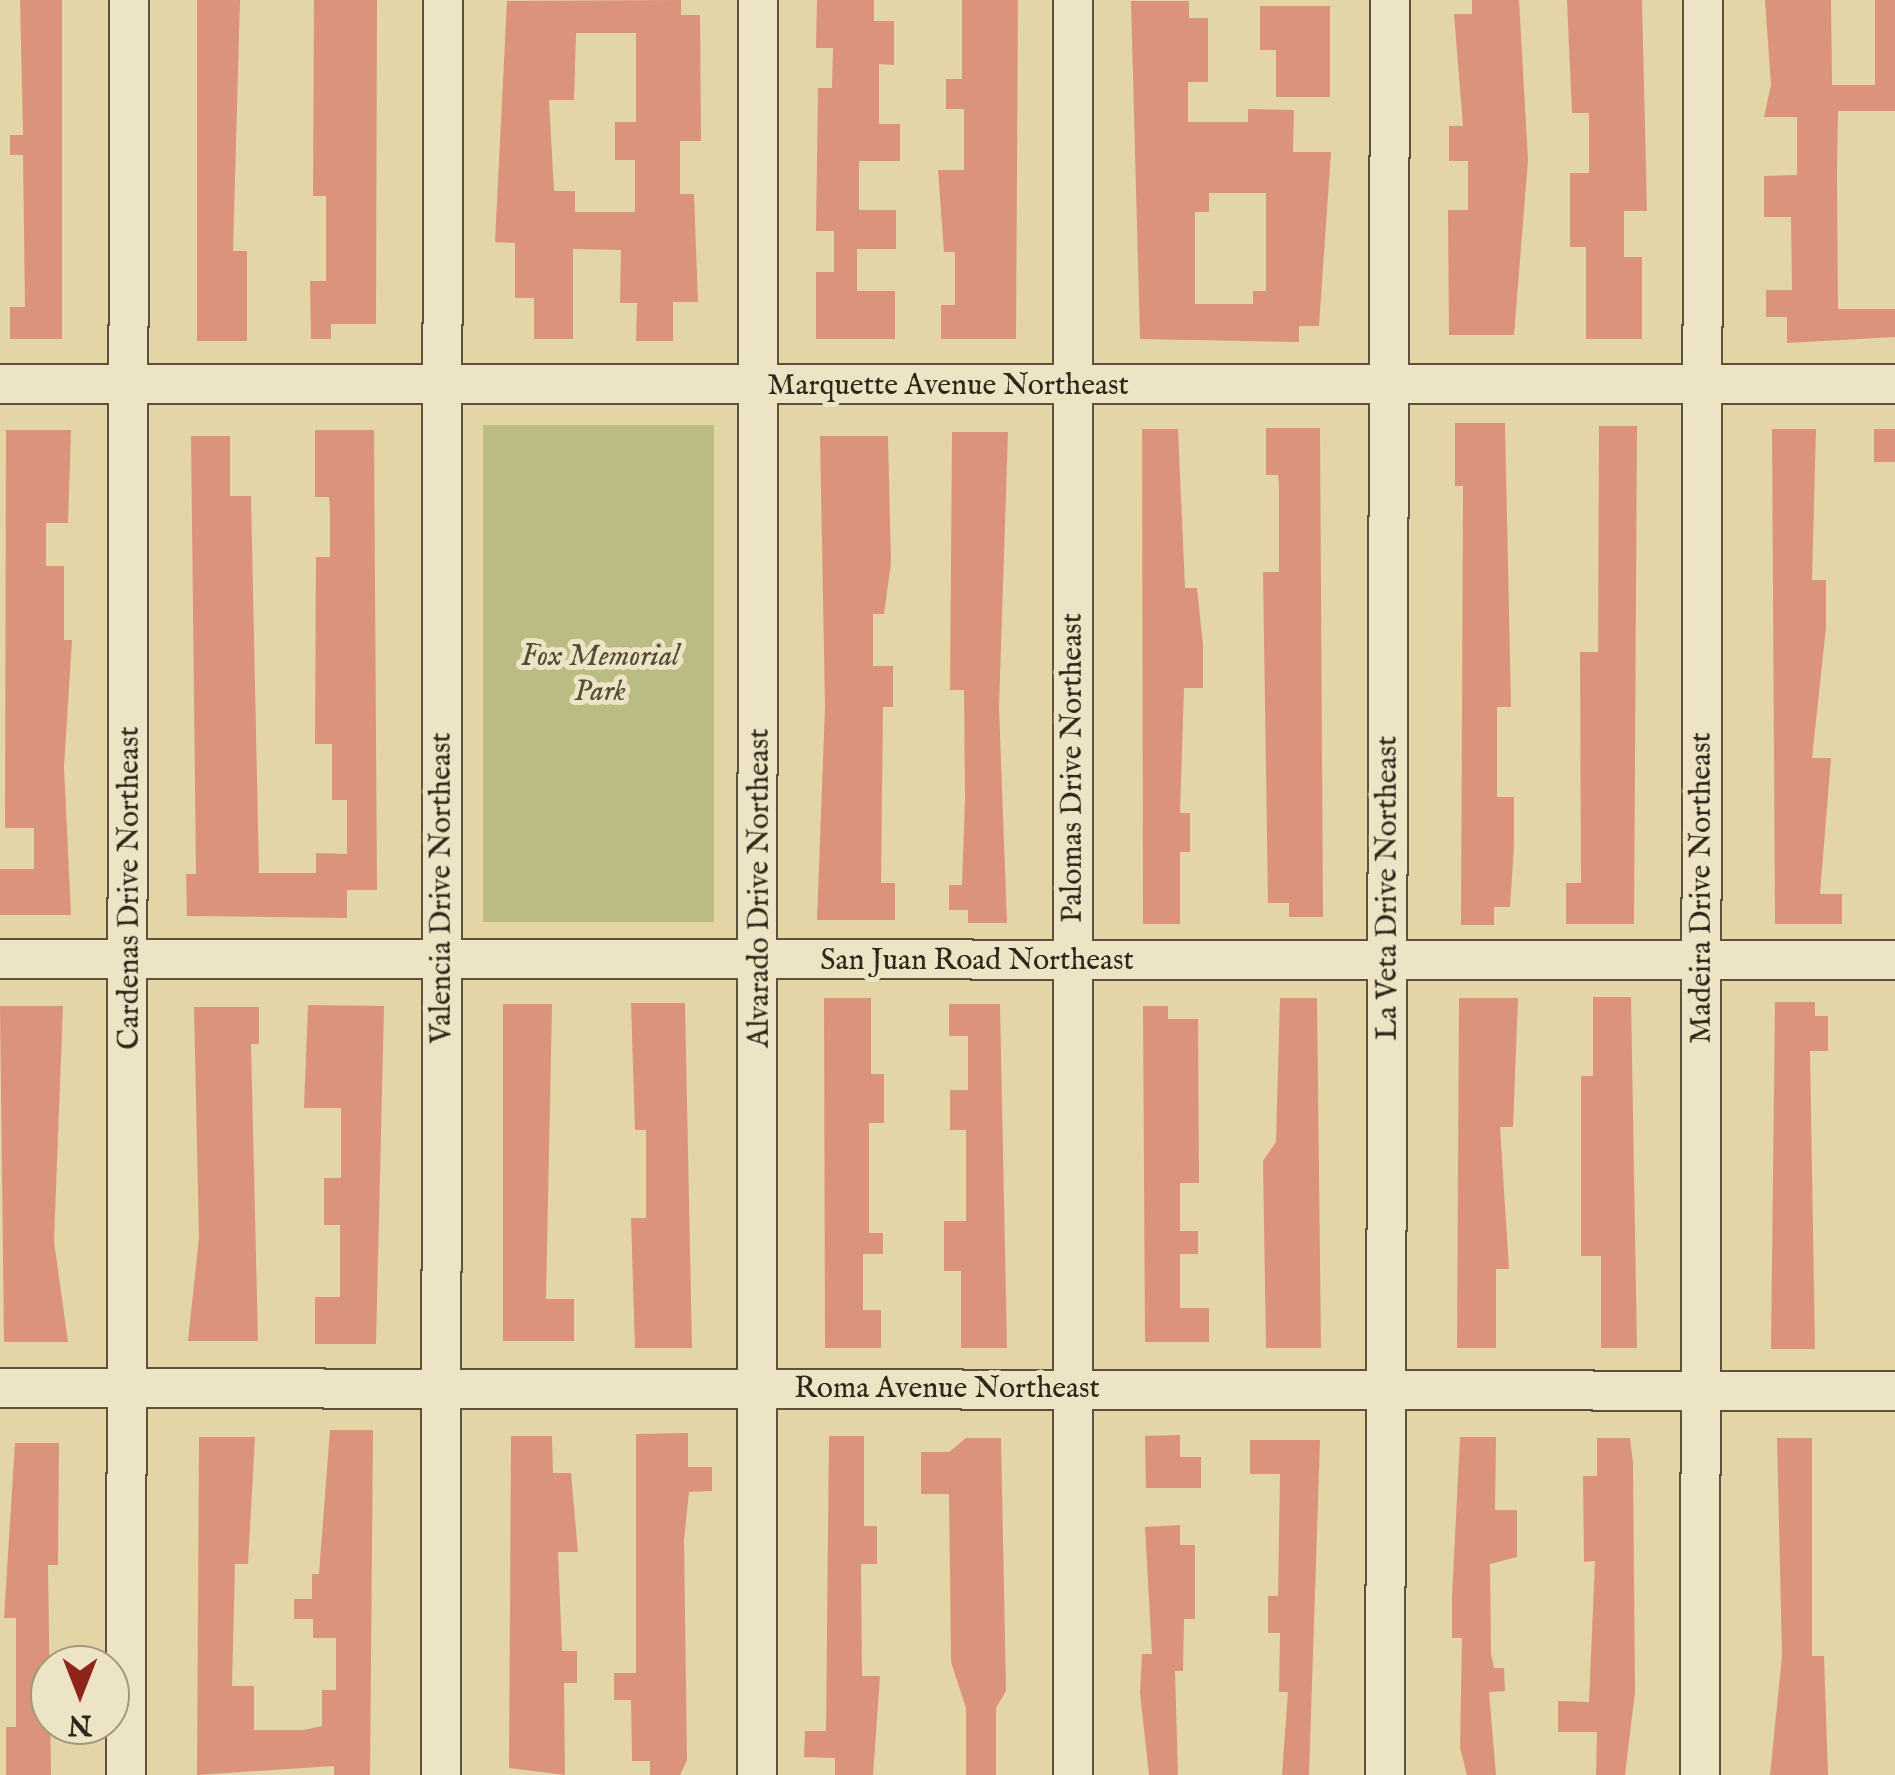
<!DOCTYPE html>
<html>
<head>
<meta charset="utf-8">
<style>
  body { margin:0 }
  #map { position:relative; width:1895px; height:1775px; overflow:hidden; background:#e3d5a6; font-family:"IM FELL English",serif }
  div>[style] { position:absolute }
  .green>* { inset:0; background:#babc83; transform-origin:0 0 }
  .building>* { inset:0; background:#dc937c; transform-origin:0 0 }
  .roads { filter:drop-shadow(2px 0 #5e523d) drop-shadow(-2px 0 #5e523d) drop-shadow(0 2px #5e523d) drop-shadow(0 -2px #5e523d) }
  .minor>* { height:38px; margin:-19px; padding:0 19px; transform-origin:19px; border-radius:19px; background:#ede4c5 }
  span { translate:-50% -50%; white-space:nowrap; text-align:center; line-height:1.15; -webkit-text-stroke:10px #ede4c5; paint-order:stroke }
  .street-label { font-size:30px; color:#32261a }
  .park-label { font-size:30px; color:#544c34; font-style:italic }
  .north { position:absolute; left:30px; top:1645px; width:100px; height:100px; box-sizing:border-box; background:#ede4c5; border:2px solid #a29881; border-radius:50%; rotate:180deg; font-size:28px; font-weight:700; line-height:40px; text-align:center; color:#32261a }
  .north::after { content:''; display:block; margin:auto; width:35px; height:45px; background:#8f2418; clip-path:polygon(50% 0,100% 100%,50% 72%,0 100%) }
</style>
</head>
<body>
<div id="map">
  <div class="green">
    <div style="left:483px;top:425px;width:231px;height:497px"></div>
  </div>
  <div class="building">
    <div style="clip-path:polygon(20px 0,62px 0,62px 339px,10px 339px,10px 307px,25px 307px,23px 155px,10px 155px,10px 135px,23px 135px)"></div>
    <div style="clip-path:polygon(197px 0,240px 0,233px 251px,247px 251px,247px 341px,197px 341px)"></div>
    <div style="clip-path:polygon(314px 0,377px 0,376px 324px,331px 324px,331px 339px,311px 339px,310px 281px,326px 281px,326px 196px,313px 196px)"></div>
    <div style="clip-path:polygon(evenodd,681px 0,681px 15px,700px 15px,701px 141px,680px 141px,680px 194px,694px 194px,698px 302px,673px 302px,673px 341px,636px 341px,637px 303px,620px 303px,621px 250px,573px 249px,573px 339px,534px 339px,534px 298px,515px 298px,515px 243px,495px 242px,507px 1px,681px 0,576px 33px,636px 33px,636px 122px,615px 122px,615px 160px,635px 160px,635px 212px,575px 212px,575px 191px,554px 191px,549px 100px,574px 100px,576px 33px)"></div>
    <div style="clip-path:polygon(817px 0,874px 0,874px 21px,894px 21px,894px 65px,879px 64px,879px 124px,900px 124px,900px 161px,859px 161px,859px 210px,896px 210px,896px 249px,857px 249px,857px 291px,895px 291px,895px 339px,816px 339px,816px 272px,834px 272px,834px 231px,816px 231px,818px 88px,832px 88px,833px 48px,816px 48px)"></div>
    <div style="clip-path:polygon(962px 0,1018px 0,1016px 339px,941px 339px,941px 305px,955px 305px,955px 252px,944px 252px,938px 170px,964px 170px,964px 109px,946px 109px,946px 79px,962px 79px)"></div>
    <div style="clip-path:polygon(1472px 0,1519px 0,1528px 160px,1514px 335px,1449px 335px,1448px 210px,1468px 210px,1468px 161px,1449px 161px,1449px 126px,1463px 126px,1454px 14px,1472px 14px)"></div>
    <div style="clip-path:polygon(1567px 0,1642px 0,1647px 211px,1624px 211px,1624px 257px,1642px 257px,1642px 339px,1586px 339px,1586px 247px,1570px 247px,1570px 173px,1589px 173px,1589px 113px,1572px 113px)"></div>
    <div style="clip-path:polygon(1765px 0,1831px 0,1832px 85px,1875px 85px,1875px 0,1895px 0,1895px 111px,1838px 111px,1837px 174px,1838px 309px,1895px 309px,1895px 337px,1787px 343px,1787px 317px,1766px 317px,1766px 290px,1792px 290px,1791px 217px,1764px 217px,1764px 176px,1797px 175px,1797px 117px,1764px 117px,1771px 85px)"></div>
    <div style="clip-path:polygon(evenodd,1131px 1px,1189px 1px,1189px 18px,1208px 18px,1208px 82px,1188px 82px,1188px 122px,1248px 122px,1248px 109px,1294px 110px,1293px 152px,1331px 152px,1319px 326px,1299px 326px,1299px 342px,1140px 339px,1131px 1px,1209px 193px,1266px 193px,1266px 291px,1253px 291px,1253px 304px,1195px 304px,1195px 212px,1209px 212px,1209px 193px)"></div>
    <div style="clip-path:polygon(1260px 6px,1330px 6px,1330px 97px,1276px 97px,1276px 50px,1260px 50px)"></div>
    <div style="clip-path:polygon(1455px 423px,1505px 423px,1511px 707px,1497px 707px,1497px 797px,1514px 797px,1514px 846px,1510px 907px,1494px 907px,1494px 925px,1461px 925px,1463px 486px,1455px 486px)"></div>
    <div style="clip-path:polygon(1599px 426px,1637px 426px,1634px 924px,1566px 924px,1566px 883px,1581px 883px,1580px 652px,1598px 652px)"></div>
    <div style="clip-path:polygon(1266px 428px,1320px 428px,1323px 917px,1289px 917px,1289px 903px,1268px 903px,1263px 572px,1279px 572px,1279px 486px,1278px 475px,1266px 475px)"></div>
    <div style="clip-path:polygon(1142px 429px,1178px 429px,1185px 588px,1197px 588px,1203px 645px,1203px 688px,1184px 688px,1180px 813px,1190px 813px,1190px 852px,1180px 852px,1180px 924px,1143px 924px)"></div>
    <div style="clip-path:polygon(1772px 429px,1816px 429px,1812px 580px,1826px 580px,1826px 627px,1812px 758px,1831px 758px,1820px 894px,1842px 894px,1842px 924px,1775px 924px)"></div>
    <div style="left:1874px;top:429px;width:21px;height:33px"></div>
    <div style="clip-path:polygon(6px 430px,71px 430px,68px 523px,46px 523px,46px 566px,64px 566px,64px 640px,72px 640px,64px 767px,71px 915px,0 915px,0 869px,34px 869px,34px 828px,5px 828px)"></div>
    <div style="clip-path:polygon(315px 430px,374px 430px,377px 890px,347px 890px,347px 918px,187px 916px,186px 874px,196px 874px,191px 436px,230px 436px,230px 496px,251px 496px,259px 873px,316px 873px,316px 853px,347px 854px,347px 800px,332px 800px,332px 744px,315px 744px,316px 557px,330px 557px,330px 509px,329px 497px,315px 497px)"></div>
    <div style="clip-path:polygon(952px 432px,1008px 432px,999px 707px,1007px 923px,968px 923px,968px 910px,949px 910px,949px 885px,962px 885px,965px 798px,964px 690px,950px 690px)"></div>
    <div style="clip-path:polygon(820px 436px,888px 436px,891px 563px,884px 614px,873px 614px,873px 666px,893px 666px,893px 707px,883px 707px,881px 883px,895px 883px,895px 920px,817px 920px,825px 707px)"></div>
    <div style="clip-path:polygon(1593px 997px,1631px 997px,1637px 1348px,1601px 1348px,1601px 1256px,1581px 1256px,1581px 1076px,1593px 1076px)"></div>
    <div style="clip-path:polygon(824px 998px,871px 998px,871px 1074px,884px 1074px,884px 1123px,869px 1123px,869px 1233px,883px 1233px,883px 1254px,863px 1254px,863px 1310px,881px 1310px,881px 1348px,825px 1348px)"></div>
    <div style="clip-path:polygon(1280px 998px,1317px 998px,1321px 1348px,1266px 1348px,1263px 1161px,1276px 1142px)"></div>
    <div style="clip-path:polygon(1459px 998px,1518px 998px,1513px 1127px,1500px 1127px,1509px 1269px,1496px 1269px,1496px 1348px,1457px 1348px)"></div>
    <div style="clip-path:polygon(1775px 1002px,1815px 1002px,1815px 1016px,1828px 1016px,1828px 1051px,1810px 1051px,1815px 1349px,1771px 1349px)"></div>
    <div style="clip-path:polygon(631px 1003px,685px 1003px,692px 1348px,635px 1348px,631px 1218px,646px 1218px,646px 1130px,635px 1130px)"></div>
    <div style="clip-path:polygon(503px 1004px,552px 1004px,546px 1299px,574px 1299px,574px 1341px,503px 1341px)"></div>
    <div style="clip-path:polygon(949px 1004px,1000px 1004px,1007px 1348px,961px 1348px,961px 1271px,944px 1271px,944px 1221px,966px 1221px,966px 1130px,950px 1130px,950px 1090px,968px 1090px,968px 1036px,949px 1036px)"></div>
    <div style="clip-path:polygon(308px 1005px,384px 1006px,376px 1344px,315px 1344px,315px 1297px,340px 1297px,340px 1225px,324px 1225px,324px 1178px,341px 1178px,341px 1108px,304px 1108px)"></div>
    <div style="clip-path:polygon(0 1006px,63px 1006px,54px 1241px,68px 1342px,4px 1342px)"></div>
    <div style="clip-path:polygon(1143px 1006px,1168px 1006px,1168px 1019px,1198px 1019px,1199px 1183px,1180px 1183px,1180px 1231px,1198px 1231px,1198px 1254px,1180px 1254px,1180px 1308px,1209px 1308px,1209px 1342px,1145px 1342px)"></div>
    <div style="clip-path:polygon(194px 1007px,259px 1007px,259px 1044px,251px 1044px,258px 1341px,188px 1341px,199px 1237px)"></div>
    <div style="clip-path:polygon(330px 1430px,373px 1430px,370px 1775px,334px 1775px,334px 1766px,197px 1775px,199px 1437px,255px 1437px,248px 1564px,235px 1564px,232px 1686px,254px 1686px,254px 1730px,304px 1730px,322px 1726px,322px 1690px,336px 1690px,336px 1638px,313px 1638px,313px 1619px,294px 1619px,294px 1599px,312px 1599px,312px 1574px,319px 1574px)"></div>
    <div style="clip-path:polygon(688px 1433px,688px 1467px,712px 1467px,712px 1491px,689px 1492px,684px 1540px,687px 1760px,680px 1775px,650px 1775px,650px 1761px,632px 1761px,631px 1700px,614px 1700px,614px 1673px,636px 1673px,636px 1434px)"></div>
    <div style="clip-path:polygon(1180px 1435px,1180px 1457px,1201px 1457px,1201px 1488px,1146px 1488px,1145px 1436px)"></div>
    <div style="clip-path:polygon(511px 1436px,552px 1436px,553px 1473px,571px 1473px,578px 1552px,558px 1552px,562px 1651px,577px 1651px,577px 1683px,564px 1683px,565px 1775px,509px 1768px)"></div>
    <div style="clip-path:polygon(829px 1436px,864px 1436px,864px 1526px,877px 1526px,877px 1564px,861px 1564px,862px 1676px,880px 1676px,873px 1775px,835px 1775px,835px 1758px,804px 1757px,805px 1731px,826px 1731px)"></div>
    <div style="clip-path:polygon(1460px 1437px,1496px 1437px,1495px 1510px,1517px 1510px,1517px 1557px,1490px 1564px,1491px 1654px,1494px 1668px,1504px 1668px,1505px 1691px,1489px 1692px,1496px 1775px,1467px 1775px,1460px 1748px,1462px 1638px,1452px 1638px,1452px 1597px)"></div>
    <div style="clip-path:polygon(966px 1438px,1001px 1438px,1006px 1691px,996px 1708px,996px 1775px,966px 1775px,966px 1708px,951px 1662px,949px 1494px,921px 1494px,921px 1452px,949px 1452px)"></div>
    <div style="clip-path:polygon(1597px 1438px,1630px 1438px,1633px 1463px,1635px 1692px,1625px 1775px,1596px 1775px,1597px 1732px,1558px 1732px,1558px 1701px,1589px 1702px,1595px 1561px,1584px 1562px,1583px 1476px,1597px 1476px)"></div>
    <div style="clip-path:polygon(1777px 1438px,1812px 1438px,1812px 1656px,1824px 1656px,1828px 1775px,1770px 1775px,1782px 1656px)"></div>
    <div style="clip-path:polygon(1250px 1440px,1320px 1440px,1309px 1775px,1282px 1775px,1288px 1692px,1279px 1692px,1280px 1633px,1268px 1633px,1268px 1596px,1278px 1596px,1280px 1474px,1250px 1474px)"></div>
    <div style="clip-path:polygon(15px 1443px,59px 1443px,58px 1565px,48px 1565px,51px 1775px,6px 1775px,6px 1727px,16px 1727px,16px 1618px,4px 1618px)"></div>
    <div style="clip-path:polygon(1180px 1525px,1180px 1545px,1195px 1545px,1195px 1619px,1184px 1619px,1183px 1671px,1175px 1671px,1178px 1775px,1149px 1775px,1140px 1693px,1142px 1654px,1152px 1654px,1145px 1527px)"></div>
  </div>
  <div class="roads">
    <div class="minor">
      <div style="left:1073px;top:0;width:1775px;rotate:90deg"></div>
      <div style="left:0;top:384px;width:1895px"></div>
      <div style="left:0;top:959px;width:1895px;rotate:0.03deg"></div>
      <div style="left:0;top:1388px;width:1895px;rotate:0.09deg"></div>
      <div style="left:126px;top:1775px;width:1775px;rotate:-89.9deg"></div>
      <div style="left:441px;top:1775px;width:1775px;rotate:-89.94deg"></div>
      <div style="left:757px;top:1775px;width:1775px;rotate:-89.97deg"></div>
      <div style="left:1385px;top:1775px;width:1775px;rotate:-89.84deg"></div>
      <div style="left:1700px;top:1775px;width:1775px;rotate:-89.9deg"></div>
    </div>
  </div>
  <div class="street-label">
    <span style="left:948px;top:386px">Marquette Avenue Northeast</span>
    <span style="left:1073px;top:768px;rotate:-90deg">Palomas Drive Northeast</span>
    <span style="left:130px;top:888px;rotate:-90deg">Cardenas Drive Northeast</span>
    <span style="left:442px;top:888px;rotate:-90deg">Valencia Drive Northeast</span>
    <span style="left:760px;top:888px;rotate:-90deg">Alvarado Drive Northeast</span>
    <span style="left:1388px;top:888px;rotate:-90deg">La Veta Drive Northeast</span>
    <span style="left:1702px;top:888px;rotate:-90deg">Madeira Drive Northeast</span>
    <span style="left:977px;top:961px">San Juan Road Northeast</span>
    <span style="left:947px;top:1389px">Roma Avenue Northeast</span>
  </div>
  <div class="park-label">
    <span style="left:600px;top:674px">Fox Memorial<br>Park</span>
  </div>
  <div class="north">N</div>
</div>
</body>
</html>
